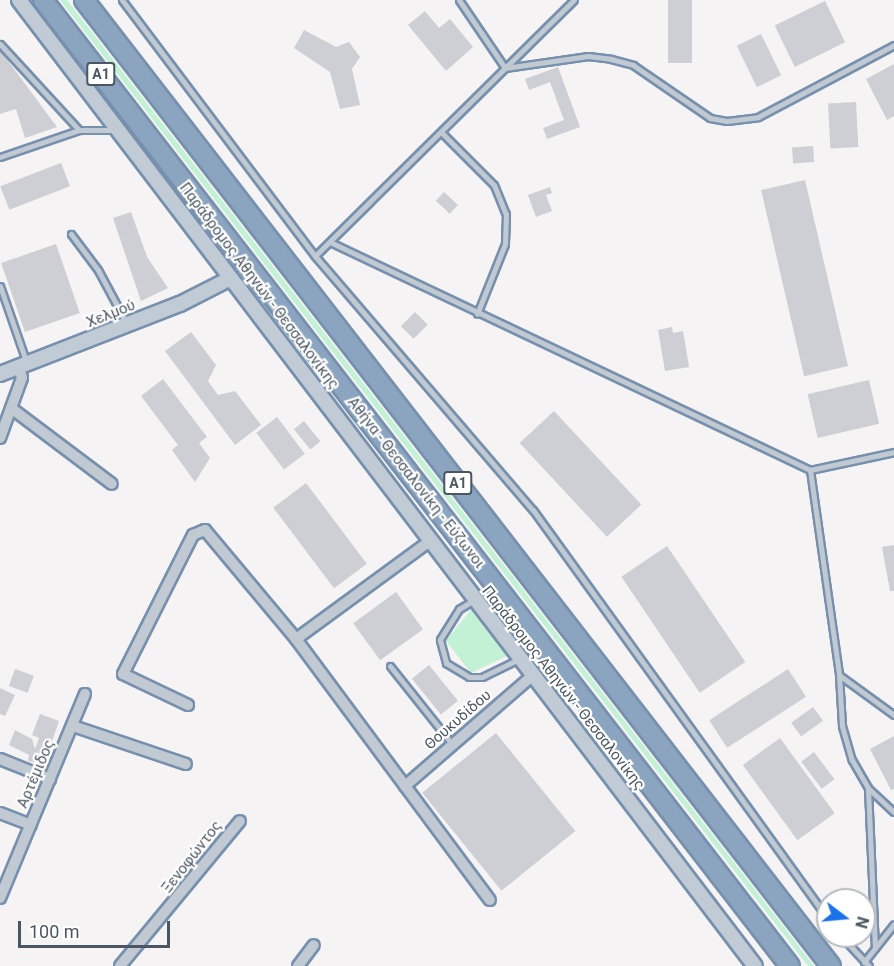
<!DOCTYPE html>
<html>
<head>
<meta charset="utf-8">
<style>
  body { margin:0 }
  #map { position:relative; width:894px; height:966px; overflow:hidden; background:#f5f3f3; font-family:Roboto,sans-serif }
  div>[style] { position:absolute }
  .green>* { inset:0; background:#c3f1d5 }
  .building>* { inset:0; background:#cdcfd5; transform-origin:0 0 }
  .roads { filter:drop-shadow(2px 0 #7690ad) drop-shadow(-2px 0 #7690ad) drop-shadow(0 2px #7690ad) drop-shadow(0 -2px #7690ad) }
  .lane>* { height:5px; margin:-2.5px; padding:0 2.5px; transform-origin:2.5px; border-radius:2.5px; background:#c1cad2 }
  .street>* { height:10px; margin:-5px; padding:0 5px; transform-origin:5px; border-radius:5px; background:#c1cad2 }
  .secondary>* { height:14px; margin:-7px; padding:0 7px; transform-origin:7px; border-radius:7px; background:#c1cbd6 }
  .highway>* { height:18px; margin:-9px; padding:0 9px; transform-origin:9px; border-radius:9px; background:#8ba5c1 }
  span { translate:-50% -50%; white-space:nowrap; text-align:center; line-height:1.15; -webkit-text-stroke:4.5px #fff; paint-order:stroke }
  .shield-label span { padding:2px 4px; background:#fff; border:2px solid; border-radius:4px; -webkit-text-stroke-width:0 }
  .shield-label { font-size:14px; color:#4a5661; font-weight:700 }
  .street-label { font-size:15px; color:#4a5661 }
  .north { position:absolute; left:816px; top:888px; width:60px; height:60px; box-sizing:border-box; background:#fff; border:2px solid #b7bbc0; border-radius:50%; rotate:106deg; font-size:16px; font-weight:700; line-height:24px; text-align:center; color:#4a5661 }
  .north::after { content:''; display:block; margin:auto; width:21px; height:27px; background:#1a73e8; clip-path:polygon(50% 0,100% 100%,50% 72%,0 100%) }
  .scale { position:absolute; left:18px; top:921px; width:152px; height:27px; box-sizing:border-box; border:3px solid #4a5661; border-top:0; padding-left:8px; font-size:18px; line-height:21px; white-space:nowrap; color:#4a5661; -webkit-text-stroke:4px #fff; paint-order:stroke }
</style>
</head>
<body>
<div id="map">
  <div class="green">
    <div style="clip-path:polygon(60px 0,67px 0,814px 966px,808px 966px)"></div>
    <div style="clip-path:polygon(473px 607px,509px 655px,471px 673px,446px 641px)"></div>
  </div>
  <div class="building">
    <div style="left:668px;top:0;width:24px;height:63px"></div>
    <div style="left:825px;top:1px;width:46px;height:56px;rotate:64deg"></div>
    <div style="clip-path:polygon(425px 11px,439px 28px,450px 19px,473px 47px,446px 71px,408px 25px)"></div>
    <div style="clip-path:polygon(304px 30px,336px 47px,349px 42px,360px 57px,352px 69px,360px 105px,340px 109px,330px 72px,294px 48px)"></div>
    <div style="left:761px;top:34px;width:46px;height:27px;rotate:64deg"></div>
    <div style="clip-path:polygon(0 50px,57px 127px,25px 138px,16px 109px,0 114px)"></div>
    <div style="clip-path:polygon(894px 64px,894px 116px,887px 120px,866px 79px)"></div>
    <div style="clip-path:polygon(558px 67px,580px 127px,547px 139px,543px 128px,564px 120px,550px 82px,529px 90px,525px 79px)"></div>
    <div style="left:856px;top:102px;width:45px;height:28px;rotate:87deg"></div>
    <div style="left:813px;top:146px;width:16px;height:21px;rotate:86deg"></div>
    <div style="left:61px;top:163px;width:25px;height:65px;rotate:69deg"></div>
    <div style="left:805px;top:180px;width:191px;height:45px;rotate:77deg"></div>
    <div style="clip-path:polygon(550px 187px,552px 193px,546px 195px,552px 211px,536px 217px,528px 195px)"></div>
    <div style="left:444px;top:192px;width:19px;height:12px;rotate:43deg"></div>
    <div style="clip-path:polygon(131px 212px,147px 257px,168px 288px,141px 301px,113px 218px)"></div>
    <div style="left:56px;top:244px;width:73px;height:58px;rotate:71deg"></div>
    <div style="left:415px;top:312px;width:18px;height:20px;rotate:45deg"></div>
    <div style="clip-path:polygon(672px 327px,673px 333px,683px 331px,689px 367px,665px 371px,658px 330px)"></div>
    <div style="clip-path:polygon(191px 332px,216px 365px,208px 381px,218px 395px,235px 391px,261px 425px,235px 445px,165px 351px)"></div>
    <div style="clip-path:polygon(163px 379px,207px 437px,199px 443px,210px 458px,195px 482px,172px 450px,178px 445px,141px 396px)"></div>
    <div style="left:869px;top:380px;width:45px;height:63px;rotate:77deg"></div>
    <div style="left:554px;top:411px;width:128px;height:47px;rotate:47deg"></div>
    <div style="left:277px;top:417px;width:46px;height:26px;rotate:53deg"></div>
    <div style="left:304px;top:421px;width:26px;height:13px;rotate:51deg"></div>
    <div style="left:306px;top:483px;width:101px;height:41px;rotate:53deg"></div>
    <div style="clip-path:polygon(894px 545px,894px 591px,890px 591px,882px 547px)"></div>
    <div style="left:667px;top:546px;width:140px;height:55px;rotate:56deg"></div>
    <div style="left:396px;top:592px;width:46px;height:53px;rotate:54deg"></div>
    <div style="left:429px;top:665px;width:46px;height:22px;rotate:51deg"></div>
    <div style="left:15px;top:669px;width:20px;height:18px;rotate:20deg"></div>
    <div style="left:788px;top:669px;width:33px;height:94px;rotate:57deg"></div>
    <div style="clip-path:polygon(0 688px,15px 695px,5px 716px,0 714px)"></div>
    <div style="left:813px;top:707px;width:17px;height:27px;rotate:54deg"></div>
    <div style="clip-path:polygon(40px 714px,59px 721px,44px 765px,28px 761px,29px 755px,9px 745px,15px 730px,32px 739px,35px 749px,39px 738px,32px 735px)"></div>
    <div style="left:496px;top:733px;width:126px;height:95px;rotate:51deg"></div>
    <div style="clip-path:polygon(894px 736px,894px 789px,891px 790px,870px 749px)"></div>
    <div style="left:780px;top:738px;width:93px;height:46px;rotate:54deg"></div>
    <div style="left:814px;top:752px;width:34px;height:16px;rotate:53deg"></div>
  </div>
  <div class="roads">
    <div class="lane">
      <div style="left:122px;top:0;width:321px;rotate:53deg"></div>
      <div style="left:315px;top:256px;width:364px;rotate:-44.7deg"></div>
      <div style="left:459px;top:0;width:82px;rotate:55.9deg"></div>
      <div style="left:0;top:44px;width:117px;rotate:47.4deg"></div>
      <div style="left:505px;top:68px;width:84px;rotate:-8.2deg"></div>
      <div style="left:588px;top:56px;width:23px;rotate:7deg"></div>
      <div style="left:611px;top:59px;width:23px;rotate:15deg"></div>
      <div style="left:633px;top:65px;width:93px;rotate:34.5deg"></div>
      <div style="left:710px;top:118px;width:17px;rotate:10deg"></div>
      <div style="left:727px;top:121px;width:31px;rotate:-7deg"></div>
      <div style="left:758px;top:117px;width:154px;rotate:-27.9deg"></div>
      <div style="left:443px;top:134px;width:72px;rotate:45deg"></div>
      <div style="left:494px;top:185px;width:31px;rotate:68deg"></div>
      <div style="left:506px;top:214px;width:30px;rotate:92deg"></div>
      <div style="left:505px;top:244px;width:75px;rotate:111.8deg"></div>
      <div style="left:0;top:157px;width:83px;rotate:-18.9deg"></div>
      <div style="left:79px;top:130px;width:35px"></div>
      <div style="left:71px;top:234px;width:45px;rotate:53.1deg"></div>
      <div style="left:98px;top:270px;width:61px;rotate:61.8deg"></div>
      <div style="left:330px;top:242px;width:531px;rotate:25.41deg"></div>
      <div style="left:810px;top:470px;width:207px;rotate:81.9deg"></div>
      <div style="left:839px;top:675px;width:68px;rotate:36deg"></div>
      <div style="left:315px;top:256px;width:335px;rotate:49.4deg"></div>
      <div style="left:533px;top:510px;width:504px;rotate:54.2deg"></div>
      <div style="left:0;top:286px;width:83px;rotate:70.9deg"></div>
      <div style="left:810px;top:470px;width:86px;rotate:-12.1deg"></div>
      <div style="left:474px;top:600px;width:17px;rotate:149deg"></div>
      <div style="left:459px;top:609px;width:36px;rotate:122deg"></div>
      <div style="left:440px;top:640px;width:24px;rotate:75deg"></div>
      <div style="left:446px;top:663px;width:27px;rotate:31deg"></div>
      <div style="left:469px;top:677px;width:13px"></div>
      <div style="left:482px;top:677px;width:41px;rotate:-25.9deg"></div>
      <div style="left:390px;top:666px;width:100px;rotate:51.5deg"></div>
      <div style="left:839px;top:675px;width:51px;rotate:86.6deg"></div>
      <div style="left:842px;top:726px;width:35px;rotate:74deg"></div>
      <div style="left:852px;top:760px;width:32px;rotate:60deg"></div>
      <div style="left:868px;top:788px;width:35px;rotate:43deg"></div>
      <div style="left:868px;top:788px;width:160px;rotate:87.5deg"></div>
      <div style="left:841px;top:936px;width:41px;rotate:47deg"></div>
      <div style="left:864px;top:962px;width:48px;rotate:-51.7deg"></div>
    </div>
    <div class="street">
      <div style="left:11px;top:408px;width:126px;rotate:37deg"></div>
      <div style="left:0;top:438px;width:64px;rotate:-69.9deg"></div>
      <div style="left:22px;top:378px;width:10px;rotate:-107deg"></div>
      <div style="left:296px;top:639px;width:166px;rotate:-36.2deg"></div>
      <div style="left:188px;top:705px;width:72px;rotate:-154.5deg"></div>
      <div style="left:123px;top:674px;width:156px;rotate:-63.3deg"></div>
      <div style="left:193px;top:535px;width:13px;rotate:-23deg"></div>
      <div style="left:205px;top:530px;width:142px;rotate:50.1deg"></div>
      <div style="left:296px;top:639px;width:325px;rotate:53.4deg"></div>
      <div style="left:73px;top:726px;width:119px;rotate:18.6deg"></div>
      <div style="left:0;top:759px;width:54px;rotate:21.8deg"></div>
      <div style="left:405px;top:786px;width:168px;rotate:-40.9deg"></div>
      <div style="left:0;top:813px;width:33px;rotate:21deg"></div>
      <div style="left:0;top:898px;width:221px;rotate:-67.4deg"></div>
      <div style="left:120px;top:966px;width:188px;rotate:-50.4deg"></div>
      <div style="left:298px;top:966px;width:26px;rotate:-53deg"></div>
    </div>
    <div class="secondary">
      <div style="left:19px;top:0;width:1214px;rotate:52.7deg"></div>
      <div style="left:0;top:374px;width:193px;rotate:-21.3deg"></div>
      <div style="left:180px;top:304px;width:57px;rotate:-27deg"></div>
    </div>
    <div class="highway">
      <div style="left:43px;top:0;width:1221px;rotate:52.29deg"></div>
      <div style="left:84px;top:0;width:1221px;rotate:52.29deg"></div>
    </div>
  </div>
  <div class="shield-label">
    <span style="left:101px;top:74px">Α1</span>
    <span style="left:458px;top:483px">Α1</span>
  </div>
  <div class="street-label">
    <span style="left:259px;top:286px;rotate:53deg">Παράδρομος Αθηνών - Θεσσαλονίκης</span>
    <span style="left:111px;top:314px;rotate:-22deg">Χελμού</span>
    <span style="left:416px;top:483px;rotate:52deg">Αθήνα - Θεσσαλονίκη - Εύζωνοι</span>
    <span style="left:563px;top:688px;rotate:52deg">Παράδρομος Αθηνών - Θεσσαλονίκης</span>
    <span style="left:458px;top:720px;rotate:-41deg">Θουκυδίδου</span>
    <span style="left:36px;top:774px;rotate:-67deg">Αρτέμιδος</span>
    <span style="left:192px;top:857px;rotate:-52deg">Ξενοφώντος</span>
  </div>
  <div class="north">N</div>
  <div class="scale">100 m</div>
</div>
</body>
</html>
